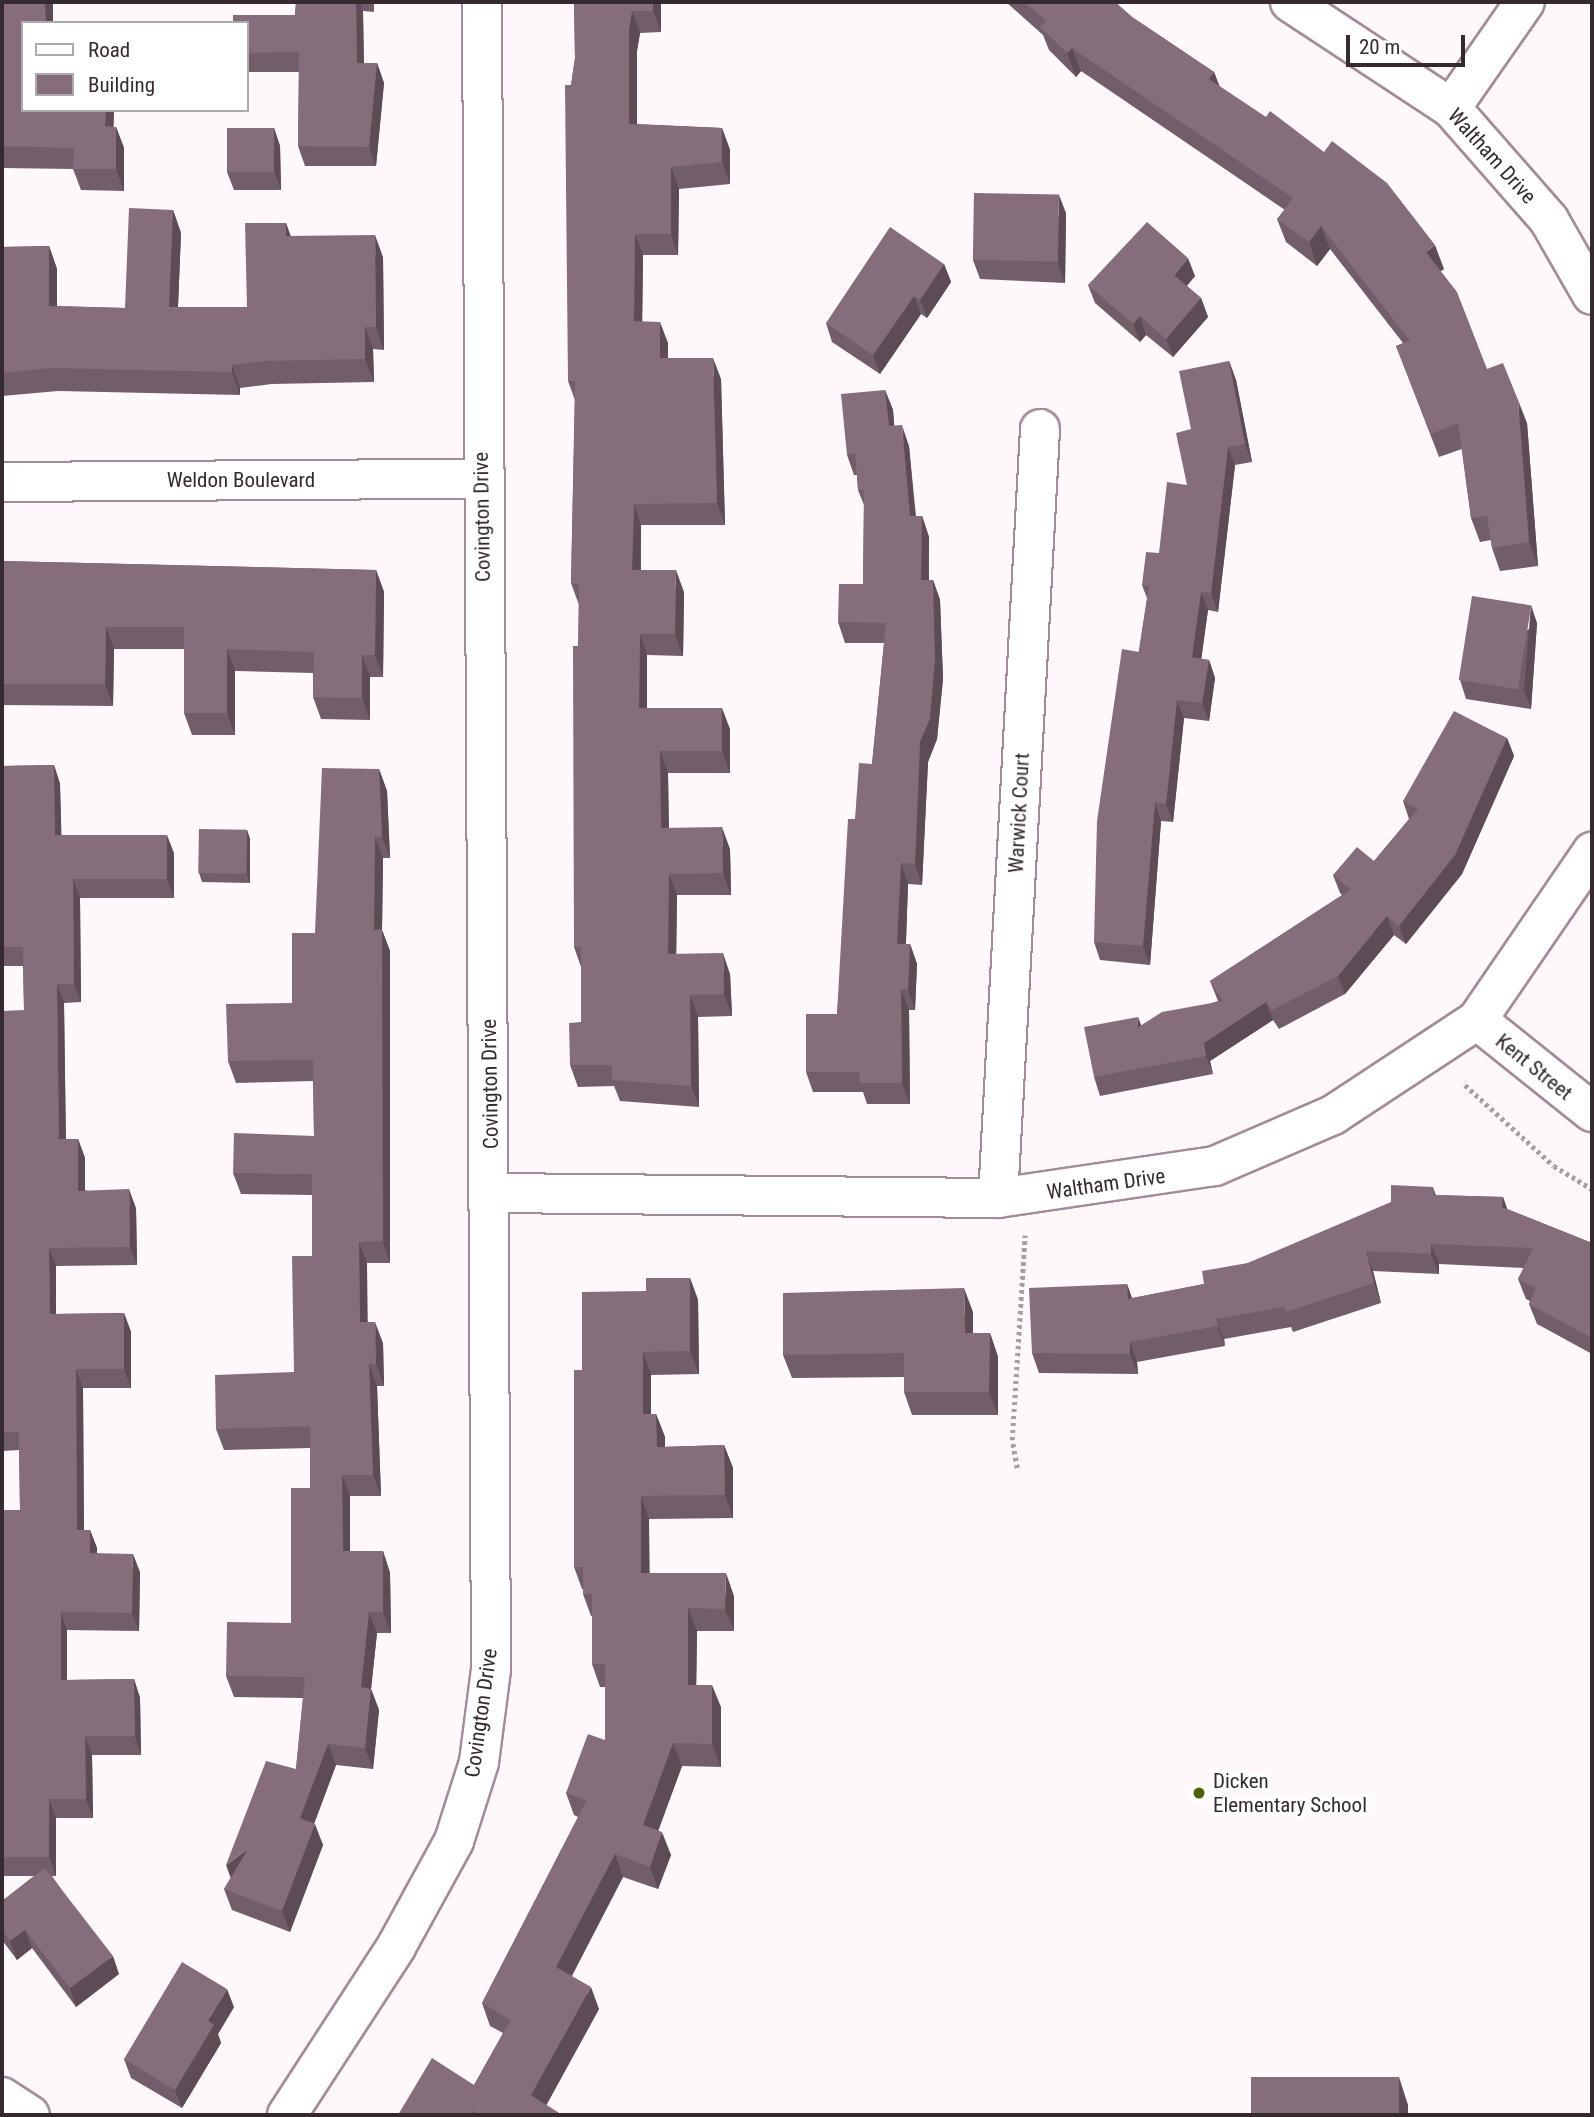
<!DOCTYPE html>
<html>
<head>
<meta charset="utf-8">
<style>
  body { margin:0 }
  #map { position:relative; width:1594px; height:2117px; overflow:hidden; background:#fef8fb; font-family:"Roboto Condensed",sans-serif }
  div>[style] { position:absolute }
  .path>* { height:4.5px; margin-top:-2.25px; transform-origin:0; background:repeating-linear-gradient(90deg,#a69fa3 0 3.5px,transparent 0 7px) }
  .roads { filter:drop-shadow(2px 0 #a38b99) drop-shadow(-2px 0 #a38b99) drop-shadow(0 2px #a38b99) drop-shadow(0 -2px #a38b99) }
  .minor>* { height:38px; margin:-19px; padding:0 19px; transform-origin:19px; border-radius:19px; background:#fff }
  .wall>* { inset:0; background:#725e6a }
  .shaded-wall>* { inset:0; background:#5d4c56; transform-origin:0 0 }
  .building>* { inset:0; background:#856d7b; transform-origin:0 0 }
  .dots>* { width:19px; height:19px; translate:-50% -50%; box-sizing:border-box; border:4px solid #fff; border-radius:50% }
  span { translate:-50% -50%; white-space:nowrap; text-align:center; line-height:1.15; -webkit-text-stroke:7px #fff; paint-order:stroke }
  .street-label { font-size:21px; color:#342a2f }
  .poi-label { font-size:21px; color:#342a2f }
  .left { translate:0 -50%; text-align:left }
  .frame { position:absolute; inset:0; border:4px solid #342a2f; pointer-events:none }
  .legend { position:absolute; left:21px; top:21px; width:228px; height:91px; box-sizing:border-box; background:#fff; border:2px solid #aeaaac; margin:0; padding:9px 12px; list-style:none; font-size:21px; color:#342a2f }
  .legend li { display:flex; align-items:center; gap:14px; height:35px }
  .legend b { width:35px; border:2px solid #aeaaac }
  .scale { position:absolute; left:1346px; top:35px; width:119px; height:32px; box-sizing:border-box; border:4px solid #342a2f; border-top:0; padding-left:9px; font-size:21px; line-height:24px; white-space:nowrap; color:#342a2f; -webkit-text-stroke:5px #fff; paint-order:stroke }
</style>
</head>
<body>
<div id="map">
  <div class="path">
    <div style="left:1465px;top:1085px;width:120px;rotate:42.3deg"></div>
    <div style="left:1554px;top:1166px;width:44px;rotate:31.2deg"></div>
    <div style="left:1017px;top:1468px;width:28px;rotate:-100deg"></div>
    <div style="left:1012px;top:1440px;width:205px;rotate:-86.4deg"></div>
  </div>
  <div class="roads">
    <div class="minor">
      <div style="left:1290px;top:2px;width:193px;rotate:33.4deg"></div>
      <div style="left:1451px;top:108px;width:149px;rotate:48.8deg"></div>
      <div style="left:1549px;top:220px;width:86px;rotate:60.2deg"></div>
      <div style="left:1451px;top:108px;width:129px;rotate:-55.1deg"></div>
      <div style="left:2px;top:482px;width:479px;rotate:-0.4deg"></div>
      <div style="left:1477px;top:1020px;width:147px;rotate:38.7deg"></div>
      <div style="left:492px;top:1193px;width:506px;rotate:0.57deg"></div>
      <div style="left:998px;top:1198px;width:219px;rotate:-8.4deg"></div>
      <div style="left:1215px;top:1166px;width:129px;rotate:-23.4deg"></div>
      <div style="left:1333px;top:1115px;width:173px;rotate:-33.4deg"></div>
      <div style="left:1477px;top:1020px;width:204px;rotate:-55.6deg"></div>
      <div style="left:998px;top:1198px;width:770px;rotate:-86.87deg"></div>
      <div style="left:2px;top:2097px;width:33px;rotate:33deg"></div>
      <div style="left:287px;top:2115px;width:200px;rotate:-57deg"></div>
      <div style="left:396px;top:1947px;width:121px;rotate:-61.3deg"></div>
      <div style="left:454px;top:1841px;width:83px;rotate:-72.4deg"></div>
      <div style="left:479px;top:1762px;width:94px;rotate:-82.6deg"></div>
      <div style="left:491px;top:1669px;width:1667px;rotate:-90.31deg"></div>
    </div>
  </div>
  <div class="wall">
    <div style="clip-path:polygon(2px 2px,23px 110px,114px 110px,113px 127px,116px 127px,124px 148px,124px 191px,81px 190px,73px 169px,3px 168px,2px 165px)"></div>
    <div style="clip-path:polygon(296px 2px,374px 2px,374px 12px,363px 11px,364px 63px,377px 63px,384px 83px,376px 166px,305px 166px,298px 146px,299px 72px,247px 72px,247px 23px,295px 15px)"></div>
    <div style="clip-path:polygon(574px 2px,661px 2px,661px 32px,640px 33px,637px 51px,637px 124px,722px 128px,730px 150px,730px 184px,679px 189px,678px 255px,643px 255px,642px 321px,668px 343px,668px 358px,721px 379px,725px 525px,641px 525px,641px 570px,684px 592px,683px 656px,647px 655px,647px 708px,730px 729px,730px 773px,668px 773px,669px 828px,730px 849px,731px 895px,677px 895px,676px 954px,730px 974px,732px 1016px,698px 1017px,699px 1107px,620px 1101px,614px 1086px,578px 1087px,570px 1065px,581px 1022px,581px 967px,574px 947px,579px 605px,571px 583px,575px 400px,568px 381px,571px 85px,575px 58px)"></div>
    <div style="clip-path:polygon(1006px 2px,1115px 2px,1132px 17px,1214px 72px,1219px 86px,1444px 269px,1440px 271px,1487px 369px,1527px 423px,1538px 566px,1500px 571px,1492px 548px,1491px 540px,1480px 542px,1471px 518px,1462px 449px,1439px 457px,1396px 346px,1403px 343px,1330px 249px,1317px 266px,1286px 242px,1277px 219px,1285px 210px,1081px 71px,1076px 77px,1049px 50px,1043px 35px)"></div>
    <div style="clip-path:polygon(274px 128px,280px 146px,281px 190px,234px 190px,227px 172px)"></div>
    <div style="clip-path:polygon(173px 210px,181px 233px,178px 307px,247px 307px,286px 223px,290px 236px,383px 257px,384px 350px,373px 349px,374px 382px,272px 384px,240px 388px,240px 395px,58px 391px,2px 396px,2px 247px,49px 246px,57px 269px,57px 306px,125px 308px)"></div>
    <div style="clip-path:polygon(1066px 213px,1065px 283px,980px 279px,973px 260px)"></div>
    <div style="clip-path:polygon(944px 264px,951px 282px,927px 318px,921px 314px,880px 374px,832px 342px,826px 323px)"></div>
    <div style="clip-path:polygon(1195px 276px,1187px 286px,1201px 298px,1208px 317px,1173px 357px,1146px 335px,1140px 342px,1095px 303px,1088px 285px)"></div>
    <div style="clip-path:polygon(1229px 361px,1236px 380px,1252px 462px,1235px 465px,1218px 612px,1208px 610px,1201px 659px,1209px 660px,1215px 678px,1209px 721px,1184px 718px,1173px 822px,1161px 821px,1150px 965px,1100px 960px,1094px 942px,1147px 598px,1142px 585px,1159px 553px,1187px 485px,1191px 429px)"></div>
    <div style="clip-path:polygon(885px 390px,893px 410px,894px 426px,909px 446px,916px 516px,922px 516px,929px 537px,929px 580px,933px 580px,940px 600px,943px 679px,937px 739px,928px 762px,922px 885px,908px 884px,906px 944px,910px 944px,917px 964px,915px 1010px,909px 1010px,910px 1104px,867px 1104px,863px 1092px,813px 1092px,806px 1072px,837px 1014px,855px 819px,872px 764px,884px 643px,845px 643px,838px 622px,863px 584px,864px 505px,858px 490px,857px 475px,854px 475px,847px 455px)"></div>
    <div style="clip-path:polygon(2px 561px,376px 570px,384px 592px,383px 677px,370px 677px,370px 720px,321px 719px,313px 697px,313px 673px,235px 671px,235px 735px,192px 735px,184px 713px,184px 649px,114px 649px,113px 706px,2px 705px)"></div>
    <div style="clip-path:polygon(1537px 623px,1531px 709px,1466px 699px,1460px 680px)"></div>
    <div style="clip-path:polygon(1507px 738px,1514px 756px,1462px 874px,1406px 944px,1394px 935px,1345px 994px,1279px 1029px,1273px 1020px,1210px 1061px,1213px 1074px,1100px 1096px,1094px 1077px,1141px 1026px,1218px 1001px,1210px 981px,1342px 895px,1340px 893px,1333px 875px,1374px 861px,1409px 819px,1403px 801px)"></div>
    <div style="clip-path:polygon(54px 765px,60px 784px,61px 835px,174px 853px,174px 898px,80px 898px,81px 1002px,64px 1003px,66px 1139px,78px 1139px,85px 1158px,85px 1190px,136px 1208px,137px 1265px,56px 1266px,56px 1314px,124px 1313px,131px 1332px,131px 1388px,83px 1388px,84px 1530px,90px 1530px,97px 1548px,97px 1553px,140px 1572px,139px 1631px,67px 1630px,67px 1680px,134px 1679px,140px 1698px,141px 1755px,92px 1755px,93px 1818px,56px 1818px,56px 1876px,52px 1876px,119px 1974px,76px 2007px,32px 1948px,17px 1960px,2px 1940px,2px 1901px,34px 1876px,3px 1876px,2px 1873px,2px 1627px,4px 1627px,20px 1510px,19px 1450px,2px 1451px,2px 1257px,4px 1258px,24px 1010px,23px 966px,2px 966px,2px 766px)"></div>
    <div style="clip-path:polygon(379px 769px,387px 791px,390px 858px,383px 858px,382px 930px,390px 951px,390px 1263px,367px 1263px,367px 1322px,383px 1343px,384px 1386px,377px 1386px,381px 1496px,350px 1496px,350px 1551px,383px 1551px,390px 1573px,391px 1633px,377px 1633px,371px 1689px,379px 1710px,373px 1769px,336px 1765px,314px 1824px,323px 1845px,290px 1932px,232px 1910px,224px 1889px,296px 1769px,303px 1698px,234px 1697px,226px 1676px,291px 1623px,310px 1488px,310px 1448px,224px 1450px,216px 1429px,294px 1372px,312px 1256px,312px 1195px,241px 1194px,233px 1173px,314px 1136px,313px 1081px,236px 1083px,228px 1061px,292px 1003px,315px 933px)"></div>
    <div style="clip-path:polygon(247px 830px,250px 839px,250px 883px,202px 882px,199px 873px)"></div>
    <div style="clip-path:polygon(1433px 1187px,1436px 1195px,1503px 1197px,1507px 1209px,1592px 1243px,1592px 1354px,1537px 1324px,1529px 1304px,1530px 1301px,1526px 1299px,1518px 1279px,1524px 1268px,1439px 1264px,1439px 1274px,1373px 1271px,1381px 1303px,1293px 1332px,1291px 1327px,1224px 1339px,1225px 1346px,1137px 1362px,1138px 1374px,1039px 1373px,1032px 1353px,1127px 1284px,1132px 1298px,1204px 1284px,1248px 1263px)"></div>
    <div style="clip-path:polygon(690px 1278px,698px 1300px,699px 1374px,651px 1375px,651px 1414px,656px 1414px,665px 1437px,665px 1447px,724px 1445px,733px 1468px,733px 1518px,649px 1519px,649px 1573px,734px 1596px,734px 1631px,697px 1631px,696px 1685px,721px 1707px,721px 1767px,682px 1766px,658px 1830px,671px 1855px,658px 1889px,623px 1877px,572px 1976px,599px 2009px,546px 2105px,562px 2115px,398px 2115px,474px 2085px,503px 2033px,490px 2026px,482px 2003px,578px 1817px,574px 1815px,566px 1793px,605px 1740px,605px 1687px,600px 1687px,592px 1664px,592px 1616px,591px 1616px,583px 1594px,583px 1589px,582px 1589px,574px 1567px,582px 1370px,646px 1291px)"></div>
    <div style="clip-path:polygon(973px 1312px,973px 1333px,990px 1333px,998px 1357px,998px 1415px,912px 1415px,904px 1392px,904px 1377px,792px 1378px,783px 1355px)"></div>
    <div style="clip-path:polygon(234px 2007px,218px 2034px,221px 2043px,182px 2108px,131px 2078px,124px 2059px)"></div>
  </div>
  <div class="shaded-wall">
    <div style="left:45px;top:2px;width:8px;height:21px"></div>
    <div style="clip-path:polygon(356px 2px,360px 2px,363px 11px,364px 83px,357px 63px)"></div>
    <div style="clip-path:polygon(653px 2px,661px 2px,661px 32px,653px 11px)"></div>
    <div style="clip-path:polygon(632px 11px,640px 33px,637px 51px,637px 145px,629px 124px,629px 29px)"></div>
    <div style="clip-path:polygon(1072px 48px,1081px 71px,1076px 77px,1067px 53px)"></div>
    <div style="clip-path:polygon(377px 63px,384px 83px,376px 166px,369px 147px)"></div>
    <div style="clip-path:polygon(1214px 72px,1223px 95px,1209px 79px)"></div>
    <div style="clip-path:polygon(106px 110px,114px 110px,113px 148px,105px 126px)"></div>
    <div style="clip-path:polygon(116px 127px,124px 148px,124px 191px,116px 169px)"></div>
    <div style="clip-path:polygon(274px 128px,280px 146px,281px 190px,274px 171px)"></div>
    <div style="clip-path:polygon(722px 128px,730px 150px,730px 184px,722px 162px)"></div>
    <div style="clip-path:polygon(671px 167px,679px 189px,678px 255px,671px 234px)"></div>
    <div style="clip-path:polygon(1059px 195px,1066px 213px,1065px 283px,1058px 265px)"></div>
    <div style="clip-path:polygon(173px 210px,181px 233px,177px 330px,169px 307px)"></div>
    <div style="clip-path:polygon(286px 223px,294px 245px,286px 236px)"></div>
    <div style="clip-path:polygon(1321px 226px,1330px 249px,1317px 266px,1309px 242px)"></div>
    <div style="clip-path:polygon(635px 234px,643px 255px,642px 343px,634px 321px)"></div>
    <div style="clip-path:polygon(375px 235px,383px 257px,384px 350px,376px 327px)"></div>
    <div style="clip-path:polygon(1435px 245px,1444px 269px,1434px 276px,1426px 252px)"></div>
    <div style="clip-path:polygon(49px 246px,57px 269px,57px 328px,49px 306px)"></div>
    <div style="clip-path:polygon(1188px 258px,1195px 276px,1180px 293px,1174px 275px)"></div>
    <div style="clip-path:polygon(944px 264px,951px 282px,927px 318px,920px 300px)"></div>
    <div style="clip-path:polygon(914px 296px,921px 314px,880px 374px,873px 355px)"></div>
    <div style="clip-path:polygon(1201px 298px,1208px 317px,1173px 357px,1166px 339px)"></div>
    <div style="clip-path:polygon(1140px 316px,1146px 335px,1140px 342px,1133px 324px)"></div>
    <div style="clip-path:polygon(660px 322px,668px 343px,668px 380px,660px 358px)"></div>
    <div style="clip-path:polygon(365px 327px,373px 349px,374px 382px,365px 359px)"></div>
    <div style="clip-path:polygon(713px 358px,721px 379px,725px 525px,717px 503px)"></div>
    <div style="clip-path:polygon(1229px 361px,1236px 380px,1252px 462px,1245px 444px)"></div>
    <div style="clip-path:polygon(232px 365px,240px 388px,240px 395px,232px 372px)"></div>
    <div style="clip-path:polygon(885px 390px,893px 410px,896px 447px,889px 426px)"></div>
    <div style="clip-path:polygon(1518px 400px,1527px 423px,1538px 566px,1529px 542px)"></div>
    <div style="clip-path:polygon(902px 425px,909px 446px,917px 537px,910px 516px)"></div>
    <div style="clip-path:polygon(1228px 447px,1235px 465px,1218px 612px,1211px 593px)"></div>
    <div style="clip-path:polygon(634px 504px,641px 525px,640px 592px,632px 570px)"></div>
    <div style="clip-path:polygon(922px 516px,929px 537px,928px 600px,921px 580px)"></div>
    <div style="clip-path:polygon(376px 570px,384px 592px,383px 677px,375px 655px)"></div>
    <div style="clip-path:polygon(676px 570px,684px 592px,683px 656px,675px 634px)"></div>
    <div style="clip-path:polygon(933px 580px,940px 600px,943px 679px,937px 739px,928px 762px,922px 885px,915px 864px,920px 742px)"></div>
    <div style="clip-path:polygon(1201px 592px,1208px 610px,1199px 676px,1192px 657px)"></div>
    <div style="clip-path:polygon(1531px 605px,1537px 623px,1531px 709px,1524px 690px)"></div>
    <div style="clip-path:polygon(106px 627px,114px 649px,113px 706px,105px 684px)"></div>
    <div style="clip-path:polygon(640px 634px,647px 655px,647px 729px,639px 708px)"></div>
    <div style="clip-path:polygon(227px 649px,235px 671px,235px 735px,227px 713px)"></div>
    <div style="clip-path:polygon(362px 655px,370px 677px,370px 720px,362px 698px)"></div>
    <div style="clip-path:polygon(1209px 660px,1215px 678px,1209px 721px,1202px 703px)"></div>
    <div style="clip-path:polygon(1177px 700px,1184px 718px,1173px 822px,1166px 804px)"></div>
    <div style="clip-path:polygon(722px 708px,730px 729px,730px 773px,722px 751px)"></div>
    <div style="clip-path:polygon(1507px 738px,1514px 756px,1462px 874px,1406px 944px,1399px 926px)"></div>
    <div style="clip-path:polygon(660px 751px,668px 773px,669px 849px,661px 828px)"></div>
    <div style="clip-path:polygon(54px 765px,60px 784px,62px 853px,55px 835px)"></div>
    <div style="clip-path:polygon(379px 769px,387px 791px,390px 858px,382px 837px)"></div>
    <div style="clip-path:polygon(1155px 802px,1161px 821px,1150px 965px,1143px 946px)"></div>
    <div style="clip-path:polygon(722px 827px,730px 849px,731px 895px,723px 873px)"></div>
    <div style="clip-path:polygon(247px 830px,250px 839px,250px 883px,247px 874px)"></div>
    <div style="clip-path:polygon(167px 835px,174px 853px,174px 898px,167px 879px)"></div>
    <div style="clip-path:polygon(375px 837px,383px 858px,382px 930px,390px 951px,390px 1263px,383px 1241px,374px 930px)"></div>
    <div style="clip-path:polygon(901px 863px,908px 884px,905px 964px,897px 944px)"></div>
    <div style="clip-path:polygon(669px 874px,677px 895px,676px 976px,668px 954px)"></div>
    <div style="clip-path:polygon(73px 879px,80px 898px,81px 1002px,74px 984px)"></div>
    <div style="clip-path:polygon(1387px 916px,1394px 935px,1345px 994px,1338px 976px)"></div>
    <div style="clip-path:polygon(910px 944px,917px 964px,915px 1010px,908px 989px)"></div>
    <div style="clip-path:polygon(723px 953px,730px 974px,732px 1016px,724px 994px)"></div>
    <div style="clip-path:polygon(57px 984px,64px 1003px,66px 1158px,59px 1139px)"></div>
    <div style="clip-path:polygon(901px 989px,909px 1010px,910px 1104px,902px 1083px)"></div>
    <div style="clip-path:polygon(690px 995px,698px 1017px,699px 1107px,691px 1086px)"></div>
    <div style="clip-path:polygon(1266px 1002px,1273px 1020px,1210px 1061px,1213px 1074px,1206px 1056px,1204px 1043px)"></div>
    <div style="clip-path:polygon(1138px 1017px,1145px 1035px,1137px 1028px)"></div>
    <div style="clip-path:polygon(78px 1139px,85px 1158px,85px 1209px,78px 1191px)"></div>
    <div style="clip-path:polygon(129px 1189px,136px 1208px,137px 1265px,130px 1247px)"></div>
    <div style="clip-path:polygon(1503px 1197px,1510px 1217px,1502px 1207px)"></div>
    <div style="clip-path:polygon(359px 1242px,367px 1263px,368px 1343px,360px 1322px)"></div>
    <div style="clip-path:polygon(1431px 1244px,1439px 1264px,1439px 1274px,1431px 1254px)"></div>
    <div style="clip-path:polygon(49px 1248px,56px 1266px,56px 1333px,50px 1314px)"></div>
    <div style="clip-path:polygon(1366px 1251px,1373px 1271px,1381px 1303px,1374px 1283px)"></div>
    <div style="clip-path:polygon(690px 1278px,698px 1300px,699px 1374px,690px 1351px)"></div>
    <div style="clip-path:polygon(1127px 1284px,1134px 1304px,1128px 1299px)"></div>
    <div style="clip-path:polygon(964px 1288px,973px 1312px,973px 1356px,965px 1333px)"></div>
    <div style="clip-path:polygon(124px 1313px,131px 1332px,131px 1388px,124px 1369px)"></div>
    <div style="clip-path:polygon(1216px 1319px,1224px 1339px,1225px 1346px,1218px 1326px)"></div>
    <div style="clip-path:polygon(375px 1322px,383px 1343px,384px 1386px,376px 1364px)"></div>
    <div style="clip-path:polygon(990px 1333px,998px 1357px,998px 1415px,989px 1392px)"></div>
    <div style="clip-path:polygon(1130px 1342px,1137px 1362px,1138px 1374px,1130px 1354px)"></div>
    <div style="clip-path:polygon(643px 1352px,651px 1375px,651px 1437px,643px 1414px)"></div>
    <div style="clip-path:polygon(369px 1364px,377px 1386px,381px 1496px,373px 1475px)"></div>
    <div style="clip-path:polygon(76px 1369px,83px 1388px,84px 1549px,77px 1530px)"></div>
    <div style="clip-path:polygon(656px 1414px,665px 1437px,665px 1469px,657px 1447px)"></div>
    <div style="clip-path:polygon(724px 1445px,733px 1468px,733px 1518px,725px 1495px)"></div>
    <div style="clip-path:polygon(342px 1475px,350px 1496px,350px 1573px,343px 1551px)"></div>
    <div style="clip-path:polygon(641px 1496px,649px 1519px,650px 1596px,641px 1573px)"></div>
    <div style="clip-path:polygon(90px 1530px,97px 1548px,97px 1572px,90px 1553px)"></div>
    <div style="clip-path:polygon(383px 1551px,390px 1573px,391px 1633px,383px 1612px)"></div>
    <div style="clip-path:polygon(133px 1554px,140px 1572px,139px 1631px,132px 1613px)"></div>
    <div style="clip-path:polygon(726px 1573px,734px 1596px,734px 1631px,725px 1609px)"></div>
    <div style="clip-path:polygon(688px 1608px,697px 1631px,696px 1708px,688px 1685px)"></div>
    <div style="clip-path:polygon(61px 1612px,67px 1630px,67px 1699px,61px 1680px)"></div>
    <div style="clip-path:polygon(369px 1612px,377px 1633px,371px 1689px,379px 1710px,373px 1769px,365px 1748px,361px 1687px)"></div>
    <div style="clip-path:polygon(134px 1679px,140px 1698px,141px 1755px,135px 1736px)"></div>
    <div style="clip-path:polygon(712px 1685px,721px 1707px,721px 1767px,712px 1744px)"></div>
    <div style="clip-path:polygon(85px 1736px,92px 1755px,93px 1818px,86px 1799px)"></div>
    <div style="clip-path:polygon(673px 1743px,682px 1766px,652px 1848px,643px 1825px)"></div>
    <div style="clip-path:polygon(328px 1744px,336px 1765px,308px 1840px,300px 1818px)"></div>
    <div style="clip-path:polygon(49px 1799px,56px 1818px,56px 1876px,49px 1857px)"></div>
    <div style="clip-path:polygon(315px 1824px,323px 1845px,290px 1932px,282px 1911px)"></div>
    <div style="clip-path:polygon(662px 1832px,671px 1855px,658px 1889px,650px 1867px)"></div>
    <div style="clip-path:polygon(248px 1849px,234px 1887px,226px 1865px)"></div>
    <div style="clip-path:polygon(615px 1854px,623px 1877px,564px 1990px,556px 1967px)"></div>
    <div style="clip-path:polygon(25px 1930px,32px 1948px,17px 1960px,10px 1941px)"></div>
    <div style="clip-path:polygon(113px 1956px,119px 1974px,76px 2007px,70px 1988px)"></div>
    <div style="clip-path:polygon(591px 1987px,599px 2009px,541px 2115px,531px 2095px)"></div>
    <div style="clip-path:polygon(227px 1989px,234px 2007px,218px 2034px,221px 2043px,182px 2108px,175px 2090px,208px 2020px)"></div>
    <div style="clip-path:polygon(1399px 2077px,1408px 2105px,1408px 2115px,1399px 2115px)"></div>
  </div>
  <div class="building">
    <div style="clip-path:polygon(2px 2px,45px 2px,46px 23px,23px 23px,23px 110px,106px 110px,105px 126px,116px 127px,116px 169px,73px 169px,74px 148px,2px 146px)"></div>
    <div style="clip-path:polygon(296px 2px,356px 2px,357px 63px,377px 63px,369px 147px,298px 146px,299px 52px,247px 53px,247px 23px,233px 23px,233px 15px,295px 15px)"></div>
    <div style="clip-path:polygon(574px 2px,653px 2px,653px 11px,632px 11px,629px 29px,629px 124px,722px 128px,722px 162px,671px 167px,671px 234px,635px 234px,634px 321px,660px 322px,660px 358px,713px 358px,717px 503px,634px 504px,632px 570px,676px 570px,675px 634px,640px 634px,639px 708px,722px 708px,722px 751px,660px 751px,661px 828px,722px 827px,723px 873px,669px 874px,668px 954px,723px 953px,724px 994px,690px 995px,691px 1086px,612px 1080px,612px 1065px,570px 1065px,569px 1023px,581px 1022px,581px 947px,574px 947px,573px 646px,578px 646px,579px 584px,571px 583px,575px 381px,568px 381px,565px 85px,571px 85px,575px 58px)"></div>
    <div style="clip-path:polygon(1024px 2px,1115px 2px,1132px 17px,1214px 72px,1209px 79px,1266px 117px,1270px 111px,1324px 152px,1332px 141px,1387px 183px,1435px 245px,1426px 252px,1457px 292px,1487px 369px,1503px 363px,1518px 400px,1529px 542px,1492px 548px,1487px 516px,1471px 518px,1458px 423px,1431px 434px,1396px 346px,1410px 341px,1321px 226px,1309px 242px,1277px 219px,1293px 198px,1072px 48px,1067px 53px,1040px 27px,1046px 21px)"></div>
    <div style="left:227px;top:128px;width:47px;height:44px"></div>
    <div style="left:974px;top:193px;width:85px;height:67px;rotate:1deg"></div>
    <div style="clip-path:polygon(129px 208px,173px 210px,169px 307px,247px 307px,245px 223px,286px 223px,286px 236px,375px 235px,376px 327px,365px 327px,365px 359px,264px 361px,232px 365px,232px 372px,50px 368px,2px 373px,2px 247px,49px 246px,49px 306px,125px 308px)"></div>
    <div style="clip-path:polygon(1147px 222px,1188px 258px,1174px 275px,1201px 298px,1166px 339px,1140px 316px,1133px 324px,1088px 285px)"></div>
    <div style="clip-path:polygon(890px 227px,944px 264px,920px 300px,914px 296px,873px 355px,826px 323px)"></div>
    <div style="clip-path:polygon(1229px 361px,1245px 444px,1228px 447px,1211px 593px,1201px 592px,1192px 657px,1209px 660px,1202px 703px,1177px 700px,1166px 804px,1155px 802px,1143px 946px,1094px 942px,1097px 821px,1122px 649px,1139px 652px,1149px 586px,1142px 585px,1146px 552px,1159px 553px,1167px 482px,1187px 485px,1176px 433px,1191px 429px,1179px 371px)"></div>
    <div style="clip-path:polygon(885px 390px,889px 426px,902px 425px,910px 516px,922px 516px,921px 580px,933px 580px,935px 659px,930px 719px,920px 742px,915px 864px,901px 863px,897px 944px,910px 944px,908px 989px,901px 989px,902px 1083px,860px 1083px,859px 1072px,806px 1072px,806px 1014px,837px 1014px,848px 819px,855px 819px,859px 763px,872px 764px,886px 623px,838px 622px,839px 584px,863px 584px,864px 490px,858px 490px,855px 453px,847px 455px,841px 394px)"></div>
    <div style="clip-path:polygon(2px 561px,376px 570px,375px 655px,362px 655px,362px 698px,313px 697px,314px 652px,227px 649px,227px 713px,184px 713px,184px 627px,106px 627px,105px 684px,2px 684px)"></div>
    <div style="left:1472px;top:596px;width:60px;height:85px;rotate:9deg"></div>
    <div style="clip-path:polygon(1454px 711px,1507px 738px,1455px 855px,1399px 926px,1387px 916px,1338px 976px,1272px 1010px,1266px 1002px,1204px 1043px,1206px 1056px,1094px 1077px,1084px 1027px,1138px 1017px,1137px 1028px,1162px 1012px,1223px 1001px,1210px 981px,1351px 890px,1333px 875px,1357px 847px,1374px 861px,1418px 809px,1403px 801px)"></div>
    <div style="clip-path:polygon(54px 765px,55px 835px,167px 835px,167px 879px,73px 879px,74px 984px,57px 984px,59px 1139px,78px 1139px,78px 1191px,129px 1189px,130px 1247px,49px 1248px,50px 1314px,124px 1313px,124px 1369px,76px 1369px,77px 1530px,90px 1530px,90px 1553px,133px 1554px,132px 1613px,61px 1612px,61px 1680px,134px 1679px,135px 1736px,85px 1736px,86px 1799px,49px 1799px,49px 1857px,2px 1857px,2px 1627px,4px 1627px,2px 1584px,2px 1510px,20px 1510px,19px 1432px,2px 1432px,2px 1257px,4px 1258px,2px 1219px,2px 1011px,24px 1010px,23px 947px,2px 947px,2px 766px)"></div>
    <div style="clip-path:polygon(322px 768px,379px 769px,382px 837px,375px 837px,374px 930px,382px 929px,383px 1241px,359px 1242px,360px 1322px,375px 1322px,376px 1364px,369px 1364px,373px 1475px,342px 1475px,343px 1551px,383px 1551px,383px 1612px,369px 1612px,361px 1687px,371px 1689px,365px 1748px,328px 1744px,300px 1818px,315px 1824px,282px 1911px,224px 1889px,248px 1849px,226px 1865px,266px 1761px,296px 1769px,305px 1677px,226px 1676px,227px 1622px,291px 1623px,291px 1488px,310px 1488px,310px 1426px,216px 1429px,215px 1375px,294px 1372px,292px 1256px,312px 1256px,312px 1174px,233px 1173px,234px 1133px,314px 1136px,313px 1060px,228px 1061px,226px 1004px,292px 1003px,292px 933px,315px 933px)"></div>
    <div style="left:199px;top:829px;width:48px;height:44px;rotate:1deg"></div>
    <div style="clip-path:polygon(1391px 1185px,1433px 1187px,1433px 1195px,1503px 1197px,1502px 1207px,1592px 1243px,1592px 1338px,1529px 1304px,1536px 1288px,1518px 1279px,1533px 1248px,1431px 1244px,1431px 1254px,1366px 1251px,1374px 1283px,1286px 1312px,1284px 1307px,1216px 1319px,1218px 1326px,1130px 1342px,1130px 1354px,1032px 1353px,1029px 1288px,1127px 1284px,1128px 1299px,1204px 1284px,1202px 1271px,1248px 1263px,1391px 1202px)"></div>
    <div style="clip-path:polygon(646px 1278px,690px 1278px,690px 1351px,643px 1352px,643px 1414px,656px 1414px,657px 1447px,724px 1445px,725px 1495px,641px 1496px,641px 1573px,726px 1573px,725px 1609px,688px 1608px,688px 1685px,712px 1685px,712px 1744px,673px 1743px,643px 1825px,662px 1832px,650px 1867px,615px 1854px,556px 1967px,591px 1987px,531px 2095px,562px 2115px,480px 2115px,473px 2111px,470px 2115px,398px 2115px,432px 2058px,474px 2085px,511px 2020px,482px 2003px,587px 1800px,566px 1793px,588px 1734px,605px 1740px,605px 1664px,592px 1664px,592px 1594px,583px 1594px,583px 1567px,574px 1567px,574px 1370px,582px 1370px,582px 1292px,646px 1291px)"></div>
    <div style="clip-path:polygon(964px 1288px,965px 1333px,990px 1333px,989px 1392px,904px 1392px,904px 1353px,783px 1355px,783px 1293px)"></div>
    <div style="clip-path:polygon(45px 1868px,113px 1956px,70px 1988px,25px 1930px,10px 1941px,2px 1930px,2px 1901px)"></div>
    <div style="clip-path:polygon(182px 1962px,227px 1989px,208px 2020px,214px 2025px,175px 2090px,124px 2059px)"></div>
    <div style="left:1251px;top:2077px;width:148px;height:38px"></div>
  </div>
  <div class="dots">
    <div style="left:1199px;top:1793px;background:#4f6106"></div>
  </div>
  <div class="street-label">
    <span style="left:1492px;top:156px;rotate:48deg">Waltham Drive</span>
    <span style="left:241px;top:480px">Weldon Boulevard</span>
    <span style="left:482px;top:517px;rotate:-91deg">Covington Drive</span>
    <span style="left:1019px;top:813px;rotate:-87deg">Warwick Court</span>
    <span style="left:1534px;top:1067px;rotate:39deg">Kent Street</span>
    <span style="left:490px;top:1084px;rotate:-91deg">Covington Drive</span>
    <span style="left:1106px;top:1184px;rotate:-8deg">Waltham Drive</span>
    <span style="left:481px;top:1713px;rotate:-82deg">Covington Drive</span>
  </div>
  <div class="poi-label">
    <span class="left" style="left:1213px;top:1793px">Dicken<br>Elementary School</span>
  </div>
  <div class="frame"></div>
  <ul class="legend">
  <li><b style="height:9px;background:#fff"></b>Road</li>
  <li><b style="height:19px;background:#856d7b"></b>Building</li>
  </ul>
  <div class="scale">20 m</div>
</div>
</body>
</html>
